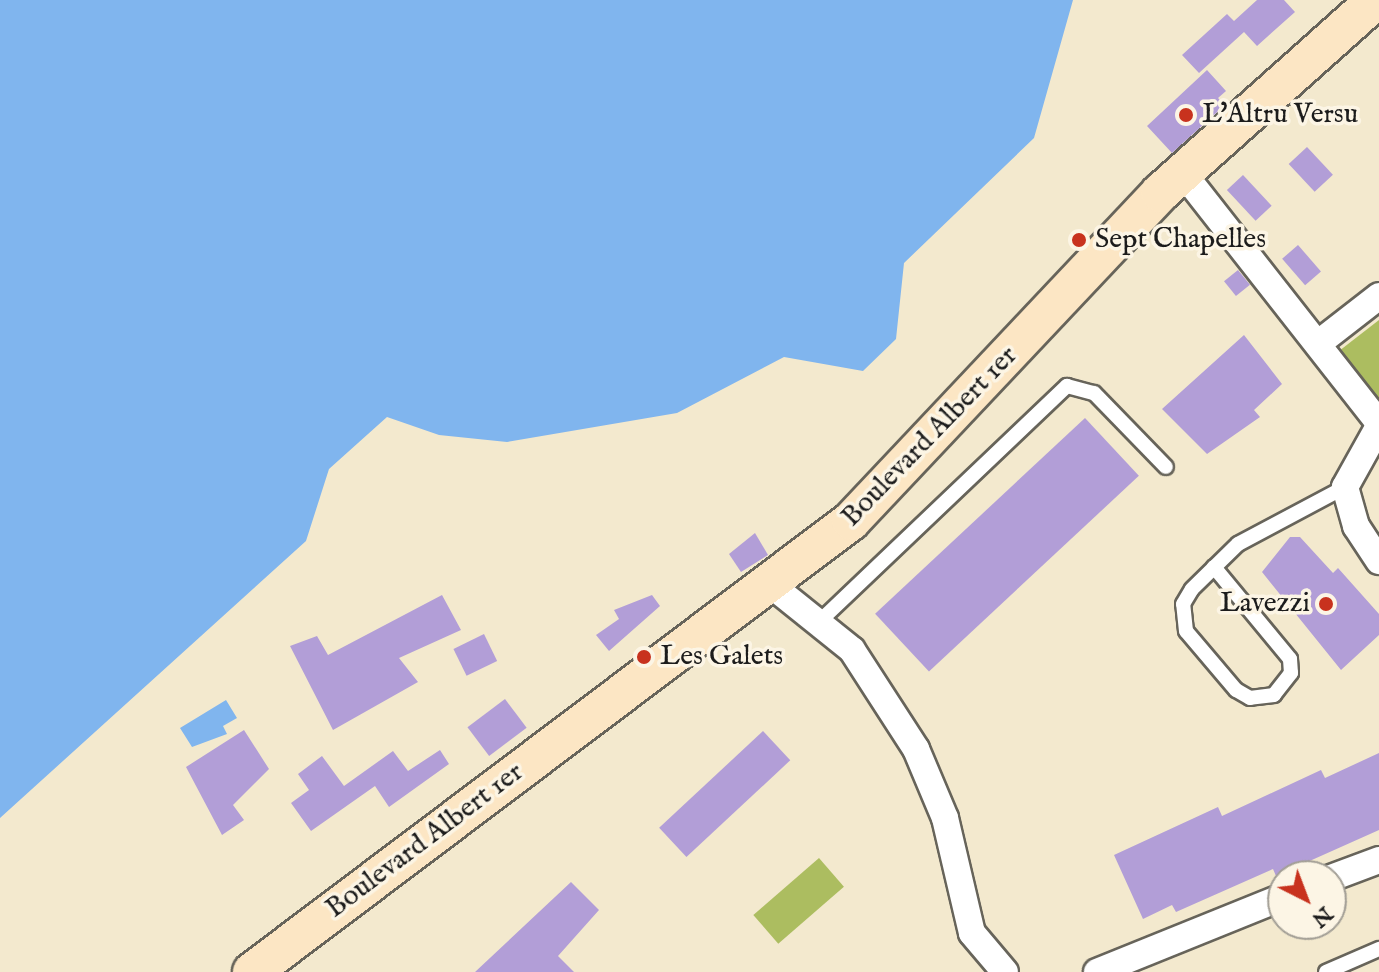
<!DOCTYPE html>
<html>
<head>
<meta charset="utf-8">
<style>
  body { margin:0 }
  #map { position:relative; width:1379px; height:972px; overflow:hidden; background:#f3e9ce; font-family:"IM FELL English",serif }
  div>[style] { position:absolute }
  .green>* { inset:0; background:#acbd60; transform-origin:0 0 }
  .water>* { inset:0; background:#80b5ee }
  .building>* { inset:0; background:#b29ed7; transform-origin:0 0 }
  .roads { filter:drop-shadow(2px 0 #67645a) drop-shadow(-2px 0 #67645a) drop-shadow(0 2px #67645a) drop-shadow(0 -2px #67645a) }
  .lane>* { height:14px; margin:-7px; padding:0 7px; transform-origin:7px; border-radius:7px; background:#fff }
  .street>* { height:26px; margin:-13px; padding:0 13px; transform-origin:13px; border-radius:13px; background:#fff }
  .secondary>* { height:38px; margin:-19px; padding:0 19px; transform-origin:19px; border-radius:19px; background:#fce6c4 }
  .dots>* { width:22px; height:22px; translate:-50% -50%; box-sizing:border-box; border:4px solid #fcf5e5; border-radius:50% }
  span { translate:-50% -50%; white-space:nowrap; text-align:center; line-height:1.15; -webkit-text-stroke:7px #fcf5e5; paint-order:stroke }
  .poi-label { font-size:28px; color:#1c1c1c }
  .left { translate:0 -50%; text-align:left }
  .right { translate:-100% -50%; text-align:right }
  .street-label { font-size:28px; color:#1c1c1c }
  .north { position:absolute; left:1267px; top:860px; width:80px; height:80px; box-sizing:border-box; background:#fcf5e5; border:2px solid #a29e95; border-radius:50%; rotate:138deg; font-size:22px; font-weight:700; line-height:32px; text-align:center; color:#1c1c1c }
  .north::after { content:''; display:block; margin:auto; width:28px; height:36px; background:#c8321e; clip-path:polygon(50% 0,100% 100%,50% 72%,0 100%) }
</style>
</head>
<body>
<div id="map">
  <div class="green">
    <div style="clip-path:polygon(1379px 320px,1379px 405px,1339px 351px)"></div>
    <div style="left:819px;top:858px;width:38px;height:87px;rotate:49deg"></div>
  </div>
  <div class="water">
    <div style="clip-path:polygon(0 0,1073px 0,1034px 138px,904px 263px,896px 339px,863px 371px,784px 357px,677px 413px,507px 442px,439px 435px,387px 417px,329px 469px,306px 541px,0 818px)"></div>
    <div style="clip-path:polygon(226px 700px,237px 718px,223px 726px,227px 734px,192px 747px,180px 728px)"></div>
  </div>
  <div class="building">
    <div style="clip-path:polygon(1257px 0,1284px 0,1295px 12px,1257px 46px,1244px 32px,1199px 73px,1182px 55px,1227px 14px,1234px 21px)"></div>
    <div style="clip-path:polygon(1207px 70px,1226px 91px,1218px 98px,1225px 105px,1172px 153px,1147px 126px)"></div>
    <div style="left:1307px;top:147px;width:38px;height:25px;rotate:47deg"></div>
    <div style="left:1243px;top:175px;width:42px;height:22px;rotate:47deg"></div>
    <div style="left:1298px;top:245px;width:35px;height:21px;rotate:49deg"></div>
    <div style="left:1238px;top:270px;width:19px;height:18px;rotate:51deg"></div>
    <div style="clip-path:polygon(1244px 335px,1282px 384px,1254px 410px,1260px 417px,1207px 454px,1162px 409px)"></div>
    <div style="left:1085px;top:418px;width:79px;height:287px;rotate:47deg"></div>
    <div style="clip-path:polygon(755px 533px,768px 555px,741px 572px,729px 554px)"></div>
    <div style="clip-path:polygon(1290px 537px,1300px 537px,1333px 573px,1338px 568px,1379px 614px,1379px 635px,1341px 670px,1262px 572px)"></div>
    <div style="clip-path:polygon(442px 595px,461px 630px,399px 658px,418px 682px,333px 730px,290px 646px,317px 636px,328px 655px)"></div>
    <div style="clip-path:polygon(652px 595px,660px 606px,609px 651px,596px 635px,619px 619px,614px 610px)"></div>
    <div style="left:484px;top:634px;width:30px;height:34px;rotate:64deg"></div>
    <div style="left:505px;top:699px;width:36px;height:47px;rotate:53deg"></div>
    <div style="clip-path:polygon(244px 730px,269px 769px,233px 805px,244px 820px,222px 835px,186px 767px)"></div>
    <div style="left:763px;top:731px;width:40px;height:142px;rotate:47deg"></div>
    <div style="clip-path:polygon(440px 750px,449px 764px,389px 807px,375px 786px,311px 831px,291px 803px,309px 790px,298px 774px,322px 756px,344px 786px,393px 751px,408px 771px)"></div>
    <div style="clip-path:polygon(1379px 753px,1379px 830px,1276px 876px,1273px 869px,1176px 912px,1172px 905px,1143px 919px,1114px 855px,1218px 807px,1222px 816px,1321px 770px,1325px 778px)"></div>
    <div style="clip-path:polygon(571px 882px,599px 910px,558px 956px,574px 972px,475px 972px)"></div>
  </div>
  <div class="roads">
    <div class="lane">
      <div style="left:1214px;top:567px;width:119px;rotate:50.4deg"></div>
      <div style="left:1290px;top:659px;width:14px;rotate:86deg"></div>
      <div style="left:1291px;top:673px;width:28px;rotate:128deg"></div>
      <div style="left:1274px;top:695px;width:24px;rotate:173deg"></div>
      <div style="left:1250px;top:698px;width:16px;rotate:-150deg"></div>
      <div style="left:1236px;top:690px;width:77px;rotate:-130.3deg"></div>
      <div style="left:1186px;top:631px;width:27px;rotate:-96deg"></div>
      <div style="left:1183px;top:604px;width:17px;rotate:-59deg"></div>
      <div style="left:1192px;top:589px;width:64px;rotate:-44.4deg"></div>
      <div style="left:1238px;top:544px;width:121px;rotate:-28deg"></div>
      <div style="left:820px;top:621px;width:341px;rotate:-43.6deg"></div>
      <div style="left:1067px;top:386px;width:28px;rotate:15deg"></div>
      <div style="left:1094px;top:393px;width:103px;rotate:45.8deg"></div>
      <div style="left:1326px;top:972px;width:58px;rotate:-23.5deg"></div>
    </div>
    <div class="street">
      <div style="left:1183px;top:173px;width:318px;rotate:51.9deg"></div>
      <div style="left:1320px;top:342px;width:75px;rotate:-37.9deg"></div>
      <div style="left:1379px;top:426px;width:70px;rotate:119.1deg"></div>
      <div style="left:1345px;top:487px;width:41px;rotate:74.2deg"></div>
      <div style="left:1356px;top:526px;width:42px;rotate:56.7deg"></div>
      <div style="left:770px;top:584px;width:105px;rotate:38.8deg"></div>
      <div style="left:852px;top:650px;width:118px;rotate:57.1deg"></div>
      <div style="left:916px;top:749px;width:75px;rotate:67.2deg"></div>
      <div style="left:945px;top:818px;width:118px;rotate:76.8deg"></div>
      <div style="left:972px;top:933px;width:51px;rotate:49.8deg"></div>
      <div style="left:1331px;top:878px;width:51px;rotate:-20.6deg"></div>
      <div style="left:1097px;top:972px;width:201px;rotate:-22deg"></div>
    </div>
    <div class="secondary">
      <div style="left:252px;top:972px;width:750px;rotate:-36.98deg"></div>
      <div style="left:851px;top:521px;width:451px;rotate:-46.7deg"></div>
      <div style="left:1160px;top:193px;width:290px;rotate:-41.8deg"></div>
    </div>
  </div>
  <div class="dots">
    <div style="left:1186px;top:115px;background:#c8321e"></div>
    <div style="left:1079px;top:240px;background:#c8321e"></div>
    <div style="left:1326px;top:604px;background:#c8321e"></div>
    <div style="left:644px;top:657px;background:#c8321e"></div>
  </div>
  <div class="poi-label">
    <span class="left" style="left:1202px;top:115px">L'Altru Versu</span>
    <span class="left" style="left:1095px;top:240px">Sept Chapelles</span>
    <span class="right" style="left:1310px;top:604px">Lavezzi</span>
    <span class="left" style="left:660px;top:657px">Les Galets</span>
  </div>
  <div class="street-label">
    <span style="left:930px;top:437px;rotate:-46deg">Boulevard Albert 1er</span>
    <span style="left:425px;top:841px;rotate:-37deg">Boulevard Albert 1er</span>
  </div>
  <div class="north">N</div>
</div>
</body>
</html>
